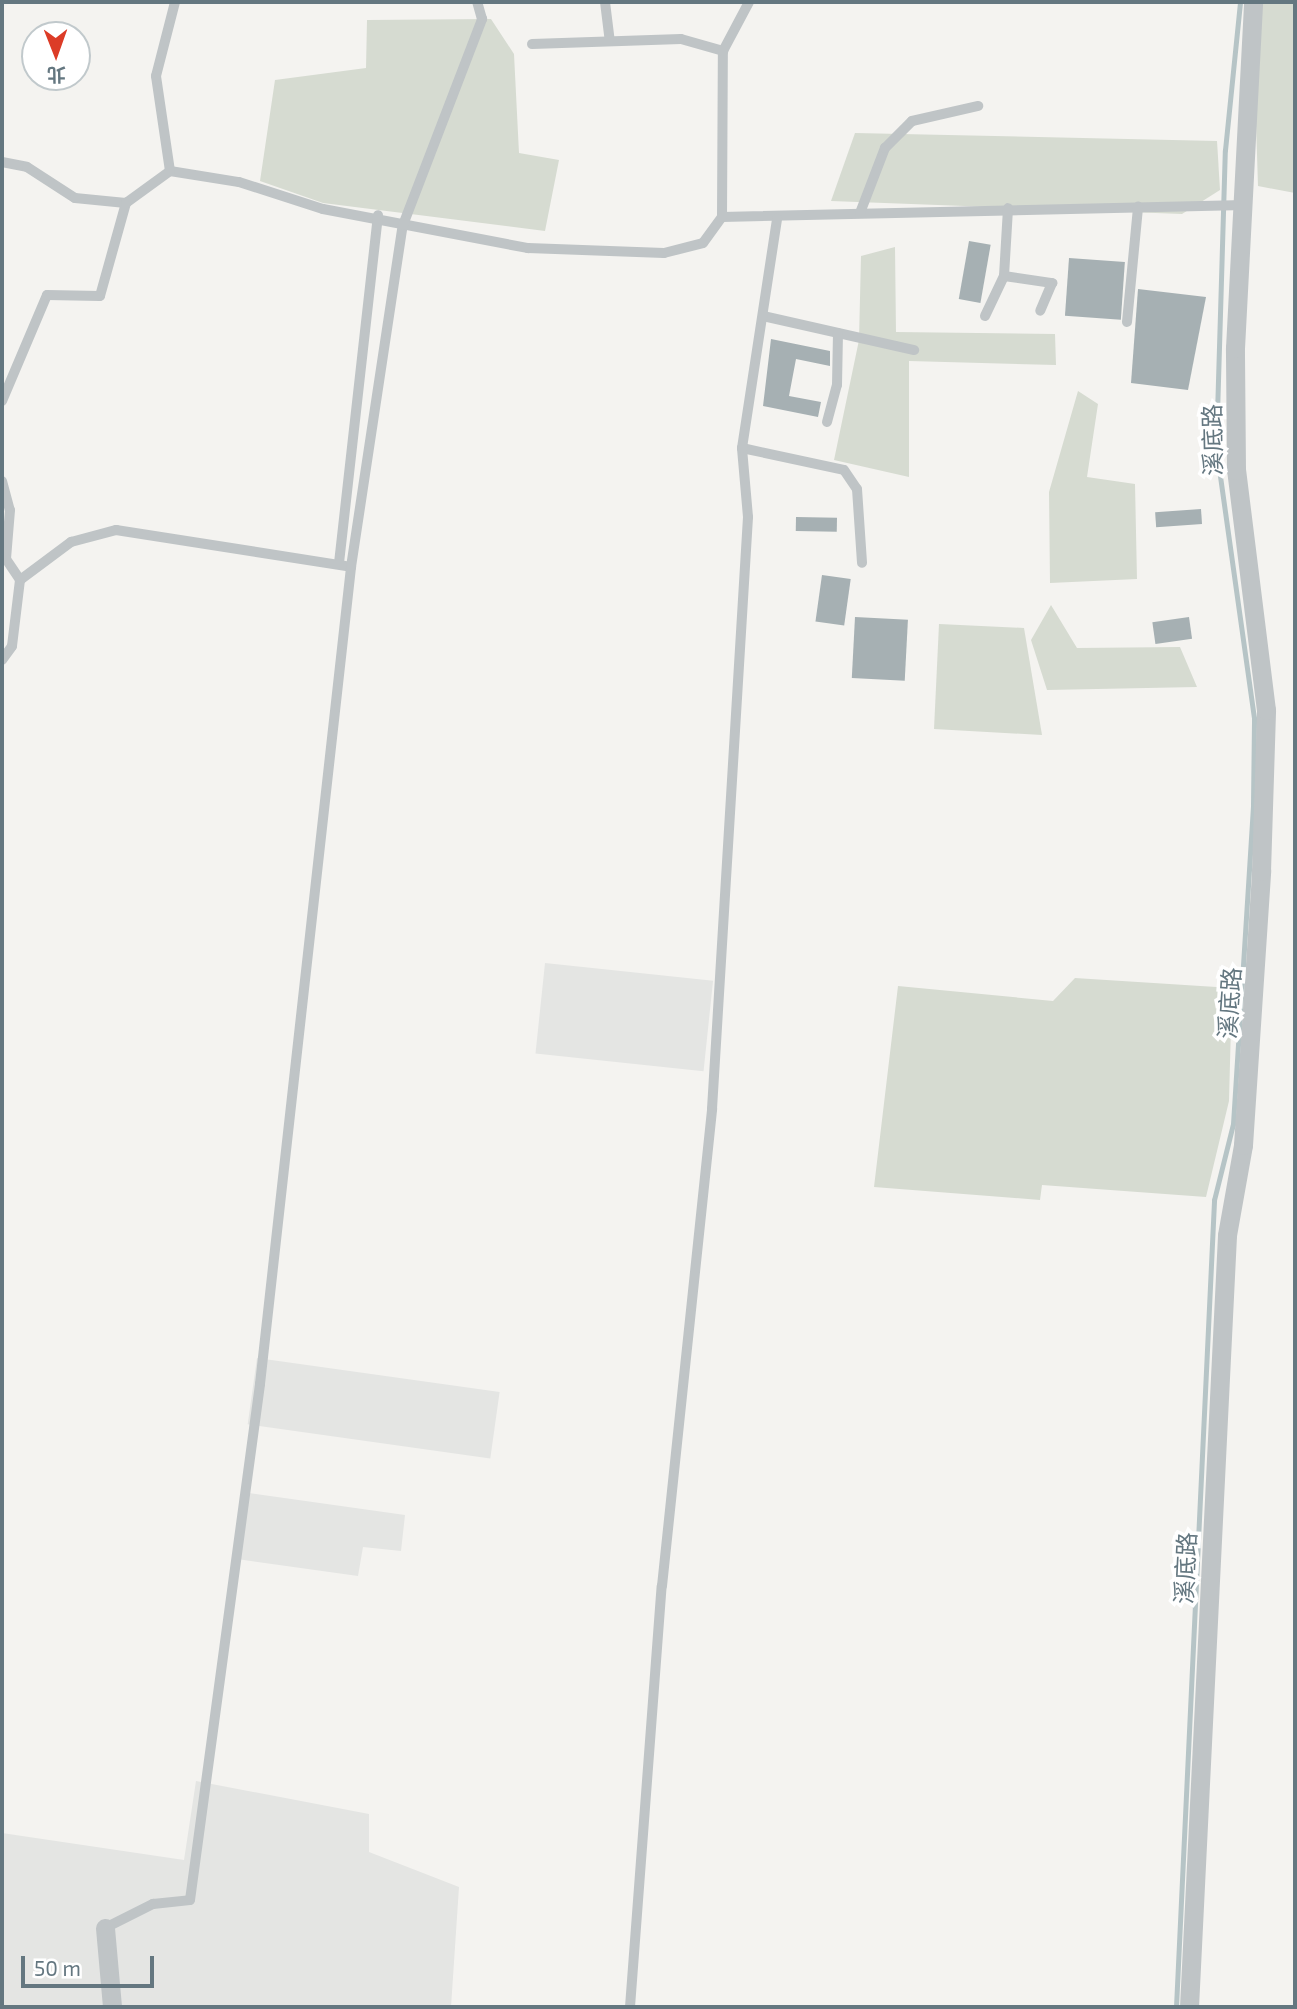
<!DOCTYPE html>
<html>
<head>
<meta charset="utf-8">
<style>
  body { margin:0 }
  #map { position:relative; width:1297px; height:2009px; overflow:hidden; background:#f4f3f0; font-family:"Exo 2","Noto Sans TC",sans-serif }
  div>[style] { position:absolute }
  .built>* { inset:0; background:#e4e5e3; transform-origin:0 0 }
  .green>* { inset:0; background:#d6dbd1 }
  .stream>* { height:5px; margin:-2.5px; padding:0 2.5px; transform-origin:2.5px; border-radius:2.5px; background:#b6c4c6 }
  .building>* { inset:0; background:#a6b0b3; transform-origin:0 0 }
  .lane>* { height:10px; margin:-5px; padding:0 5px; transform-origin:5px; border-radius:5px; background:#bfc4c6 }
  .street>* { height:19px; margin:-9.5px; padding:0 9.5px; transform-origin:9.5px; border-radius:9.5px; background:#bfc4c6 }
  span { translate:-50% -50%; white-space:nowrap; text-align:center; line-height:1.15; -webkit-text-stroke:7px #fff; paint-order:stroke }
  .street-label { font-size:24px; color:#647780 }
  .frame { position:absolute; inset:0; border:4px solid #647780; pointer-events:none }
  .north { position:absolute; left:21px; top:21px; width:70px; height:70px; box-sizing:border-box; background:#fff; border:2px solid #c1c9cc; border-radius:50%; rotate:179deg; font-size:19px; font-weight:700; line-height:28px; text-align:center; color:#647780 }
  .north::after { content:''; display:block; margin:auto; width:24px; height:32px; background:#dc3c27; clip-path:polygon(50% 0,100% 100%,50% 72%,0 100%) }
  .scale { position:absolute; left:21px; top:1956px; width:133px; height:32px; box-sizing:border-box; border:4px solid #647780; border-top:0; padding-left:9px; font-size:21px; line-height:24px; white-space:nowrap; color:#647780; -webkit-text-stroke:5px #fff; paint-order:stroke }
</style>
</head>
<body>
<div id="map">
  <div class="built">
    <div style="left:545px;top:963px;width:169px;height:91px;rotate:6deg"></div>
    <div style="left:257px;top:1358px;width:245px;height:67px;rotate:8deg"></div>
    <div style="clip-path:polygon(241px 1492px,405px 1515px,401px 1551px,363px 1547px,358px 1576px,237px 1559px)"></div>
    <div style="clip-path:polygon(196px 1781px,369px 1814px,369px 1852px,459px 1887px,451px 2007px,2px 2007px,2px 1833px,184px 1860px)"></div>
  </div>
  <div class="green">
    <div style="clip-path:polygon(1260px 2px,1295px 2px,1295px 193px,1258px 186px,1253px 30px)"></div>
    <div style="clip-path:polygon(491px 19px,514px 54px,519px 153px,559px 160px,545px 231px,323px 203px,260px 181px,275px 80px,366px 68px,367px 20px)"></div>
    <div style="clip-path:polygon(855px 133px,1217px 141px,1220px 190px,1182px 214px,831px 201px)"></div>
    <div style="clip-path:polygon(895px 247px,896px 332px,1055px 334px,1056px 365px,909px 361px,909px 477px,834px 460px,859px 340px,861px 256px)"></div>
    <div style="clip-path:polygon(1078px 391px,1098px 404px,1087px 477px,1135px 484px,1137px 579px,1050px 583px,1049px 492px)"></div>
    <div style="clip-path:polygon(1051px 605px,1077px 648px,1180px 647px,1197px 687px,1047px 690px,1031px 640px)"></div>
    <div style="clip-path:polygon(939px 624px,1024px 628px,1042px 735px,934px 729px)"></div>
    <div style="clip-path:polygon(1075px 978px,1232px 988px,1229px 1101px,1206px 1197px,1042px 1185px,1040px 1200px,874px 1187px,898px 986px,1053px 1001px)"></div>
  </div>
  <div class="stream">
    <div style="left:1176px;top:2007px;width:808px;rotate:-87.3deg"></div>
    <div style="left:1214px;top:1200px;width:78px;rotate:-76deg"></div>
    <div style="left:1233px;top:1124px;width:321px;rotate:-86.4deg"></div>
    <div style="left:1253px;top:804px;width:86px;rotate:-89.3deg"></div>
    <div style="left:1254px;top:718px;width:273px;rotate:-98deg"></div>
    <div style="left:1216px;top:448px;width:298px;rotate:-88.3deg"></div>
    <div style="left:1225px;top:150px;width:149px;rotate:-84.2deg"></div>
  </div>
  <div class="building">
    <div style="left:969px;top:241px;width:22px;height:59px;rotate:10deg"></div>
    <div style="left:1069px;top:258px;width:56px;height:58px;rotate:4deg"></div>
    <div style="clip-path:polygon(1138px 289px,1206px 297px,1188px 390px,1131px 383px)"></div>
    <div style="clip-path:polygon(771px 339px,830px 351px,830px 366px,796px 359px,789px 396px,821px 402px,818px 417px,763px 406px)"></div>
    <div style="left:1201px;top:509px;width:15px;height:46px;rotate:86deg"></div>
    <div style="left:796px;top:517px;width:41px;height:14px;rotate:1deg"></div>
    <div style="left:822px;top:575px;width:29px;height:47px;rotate:8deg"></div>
    <div style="left:855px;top:617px;width:53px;height:61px;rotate:3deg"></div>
    <div style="left:1189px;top:617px;width:22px;height:37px;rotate:82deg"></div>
  </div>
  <div class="lane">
    <div style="left:605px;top:2px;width:39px;rotate:83deg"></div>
    <div style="left:532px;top:44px;width:149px;rotate:-1.9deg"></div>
    <div style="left:681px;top:39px;width:44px;rotate:15.9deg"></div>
    <div style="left:2px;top:162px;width:25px;rotate:11deg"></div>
    <div style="left:27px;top:167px;width:57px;rotate:32.9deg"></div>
    <div style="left:75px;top:198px;width:51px;rotate:5.6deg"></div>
    <div style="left:170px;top:171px;width:70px;rotate:9.1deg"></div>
    <div style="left:239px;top:182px;width:88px;rotate:17.8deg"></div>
    <div style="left:323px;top:209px;width:209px;rotate:10.8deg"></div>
    <div style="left:528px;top:248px;width:136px;rotate:2.1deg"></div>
    <div style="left:664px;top:253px;width:40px;rotate:-14.4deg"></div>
    <div style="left:703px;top:243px;width:32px;rotate:-54deg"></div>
    <div style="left:722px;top:217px;width:523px;rotate:-1.31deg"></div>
    <div style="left:860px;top:213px;width:70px;rotate:-69deg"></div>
    <div style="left:885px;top:148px;width:38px;rotate:-45deg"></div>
    <div style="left:912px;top:121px;width:68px;rotate:-12.8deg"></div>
    <div style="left:722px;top:217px;width:166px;rotate:-89.7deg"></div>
    <div style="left:723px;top:51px;width:55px;rotate:-62deg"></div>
    <div style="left:1004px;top:276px;width:49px;rotate:8.3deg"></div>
    <div style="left:1052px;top:283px;width:30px;rotate:113deg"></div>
    <div style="left:763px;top:316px;width:155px;rotate:12.7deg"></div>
    <div style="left:985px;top:316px;width:44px;rotate:-64.6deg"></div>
    <div style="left:1004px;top:276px;width:68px;rotate:-86.6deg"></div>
    <div style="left:1127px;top:322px;width:116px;rotate:-84.5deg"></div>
    <div style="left:2px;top:401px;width:115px;rotate:-67deg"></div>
    <div style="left:47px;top:295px;width:53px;rotate:1.1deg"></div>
    <div style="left:100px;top:296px;width:97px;rotate:-74.4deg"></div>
    <div style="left:126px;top:203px;width:54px;rotate:-36deg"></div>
    <div style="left:170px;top:171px;width:96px;rotate:-98.4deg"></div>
    <div style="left:156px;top:76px;width:76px;rotate:-75.6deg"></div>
    <div style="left:827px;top:422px;width:38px;rotate:-75deg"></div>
    <div style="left:837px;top:385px;width:52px;rotate:-88.9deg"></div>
    <div style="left:742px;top:448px;width:104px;rotate:12.2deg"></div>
    <div style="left:844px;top:470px;width:23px;rotate:56deg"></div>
    <div style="left:857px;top:489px;width:74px;rotate:86.1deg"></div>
    <div style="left:2px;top:481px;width:30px;rotate:75deg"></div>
    <div style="left:10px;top:510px;width:49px;rotate:94.7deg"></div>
    <div style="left:6px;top:559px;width:25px;rotate:56deg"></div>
    <div style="left:339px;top:563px;width:350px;rotate:-83.6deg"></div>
    <div style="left:2px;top:660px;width:17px;rotate:-54deg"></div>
    <div style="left:12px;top:646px;width:66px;rotate:-83.1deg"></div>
    <div style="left:20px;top:580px;width:64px;rotate:-36.7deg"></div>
    <div style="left:71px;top:542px;width:47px;rotate:-14.9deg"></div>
    <div style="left:116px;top:530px;width:238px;rotate:8.9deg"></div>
    <div style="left:105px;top:1928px;width:54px;rotate:-26.6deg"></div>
    <div style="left:153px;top:1904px;width:37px;rotate:-6deg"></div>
    <div style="left:190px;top:1900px;width:521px;rotate:-82.27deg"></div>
    <div style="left:260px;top:1384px;width:822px;rotate:-83.64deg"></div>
    <div style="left:351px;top:567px;width:346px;rotate:-81.4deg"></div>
    <div style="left:403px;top:225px;width:221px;rotate:-69deg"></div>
    <div style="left:482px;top:19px;width:18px;rotate:-106deg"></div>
    <div style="left:630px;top:2007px;width:422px;rotate:-85.7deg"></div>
    <div style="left:662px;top:1586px;width:480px;rotate:-84deg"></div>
    <div style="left:712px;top:1109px;width:593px;rotate:-86.52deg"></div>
    <div style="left:748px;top:517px;width:69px;rotate:-95deg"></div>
    <div style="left:742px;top:448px;width:232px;rotate:-81.3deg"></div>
  </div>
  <div class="street">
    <div style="left:105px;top:1928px;width:79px;rotate:84.9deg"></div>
    <div style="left:1189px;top:2007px;width:773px;rotate:-87.18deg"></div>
    <div style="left:1227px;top:1235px;width:91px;rotate:-79.9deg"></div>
    <div style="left:1243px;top:1145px;width:275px;rotate:-86.2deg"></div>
    <div style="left:1261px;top:871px;width:161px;rotate:-88.2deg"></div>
    <div style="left:1266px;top:710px;width:242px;rotate:-97.1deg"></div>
    <div style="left:1236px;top:470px;width:122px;rotate:-90.5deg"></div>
    <div style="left:1235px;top:348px;width:346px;rotate:-87deg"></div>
  </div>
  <div class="street-label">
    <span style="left:1212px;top:440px;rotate:-91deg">溪底路</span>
    <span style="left:1229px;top:1003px;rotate:-86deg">溪底路</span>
    <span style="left:1185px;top:1568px;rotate:-87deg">溪底路</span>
  </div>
  <div class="frame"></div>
  <div class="north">北</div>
  <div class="scale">50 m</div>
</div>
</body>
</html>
